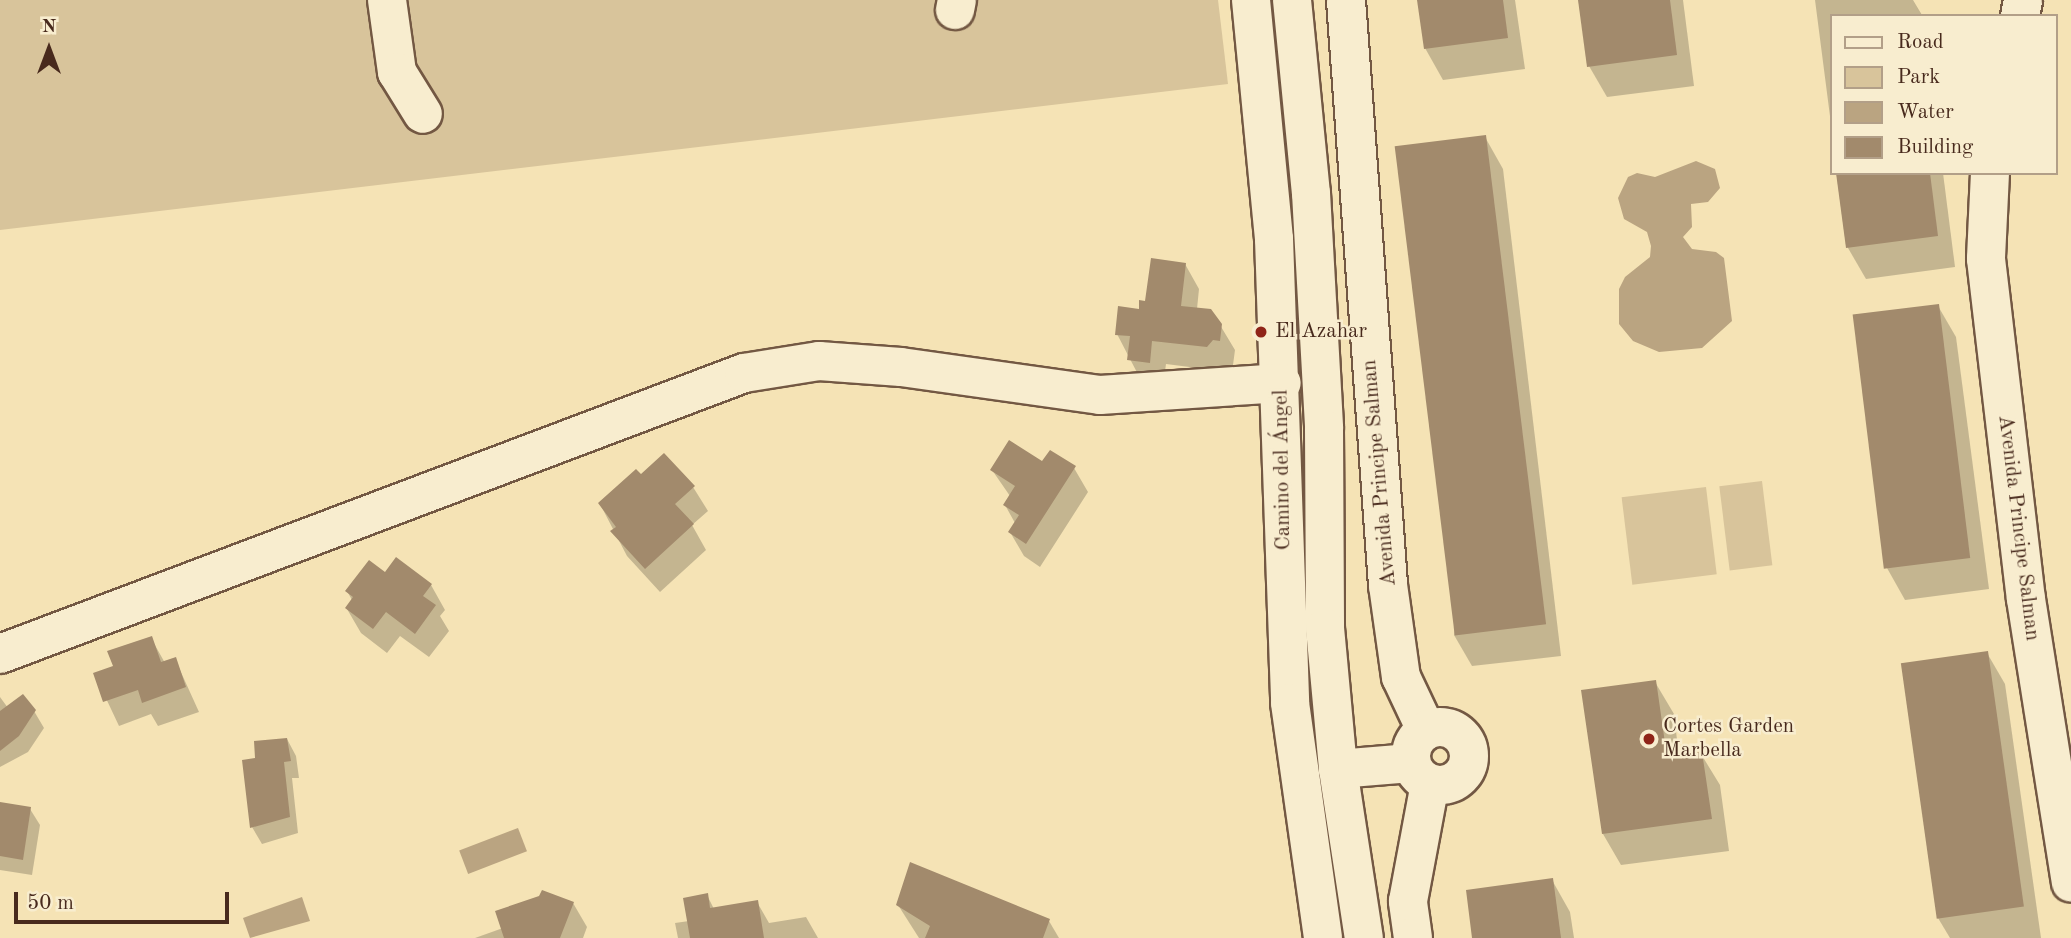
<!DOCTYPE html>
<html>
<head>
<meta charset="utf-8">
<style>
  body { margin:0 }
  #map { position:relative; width:2071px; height:938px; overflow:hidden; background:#f5e3b5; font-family:"Old Standard TT",serif }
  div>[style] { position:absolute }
  .green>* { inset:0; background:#d8c49b; transform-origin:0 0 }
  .water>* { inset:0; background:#baa481; transform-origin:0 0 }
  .shadow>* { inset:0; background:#0003 }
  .building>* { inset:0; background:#a28a6c; transform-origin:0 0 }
  .roads { filter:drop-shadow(2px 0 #735843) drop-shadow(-2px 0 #735843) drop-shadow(0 2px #735843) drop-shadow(0 -2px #735843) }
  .minor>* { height:38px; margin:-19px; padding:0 19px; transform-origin:19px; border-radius:19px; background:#f8edcf }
  .minor>.ring { margin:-19px; padding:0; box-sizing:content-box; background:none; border:38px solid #f8edcf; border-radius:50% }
  .dots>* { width:19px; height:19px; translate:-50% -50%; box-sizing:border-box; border:4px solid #f8edcf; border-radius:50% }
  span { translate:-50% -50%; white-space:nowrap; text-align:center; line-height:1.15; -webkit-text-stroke:5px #f8edcf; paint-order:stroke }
  .poi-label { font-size:21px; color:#482a1d }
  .left { translate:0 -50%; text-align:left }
  .street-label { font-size:21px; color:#482a1d }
  .legend { position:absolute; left:1830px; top:14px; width:228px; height:161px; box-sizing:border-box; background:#f8edcf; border:2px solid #b29f88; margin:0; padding:9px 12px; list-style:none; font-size:21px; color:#482a1d }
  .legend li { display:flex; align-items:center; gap:14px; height:35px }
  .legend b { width:35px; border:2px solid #b29f88 }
  .north { position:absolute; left:14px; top:14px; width:70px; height:70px; -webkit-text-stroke:5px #f8edcf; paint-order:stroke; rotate:0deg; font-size:19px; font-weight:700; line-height:28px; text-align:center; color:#482a1d }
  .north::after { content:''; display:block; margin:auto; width:24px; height:32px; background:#482a1d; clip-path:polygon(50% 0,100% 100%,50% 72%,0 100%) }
  .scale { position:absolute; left:14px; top:892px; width:215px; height:32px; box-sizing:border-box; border:4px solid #482a1d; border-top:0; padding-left:9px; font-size:21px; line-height:24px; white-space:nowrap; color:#482a1d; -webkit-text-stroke:5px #f8edcf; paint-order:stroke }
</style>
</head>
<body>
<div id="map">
  <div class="green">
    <div style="clip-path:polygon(0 0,1218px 0,1228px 84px,0 230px)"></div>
    <div style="left:1762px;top:481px;width:85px;height:43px;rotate:83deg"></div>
    <div style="left:1706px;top:487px;width:88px;height:85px;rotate:83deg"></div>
  </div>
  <div class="water">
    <div style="clip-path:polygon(1696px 161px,1715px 169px,1720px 188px,1708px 202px,1691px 204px,1692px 227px,1683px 237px,1692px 249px,1716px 252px,1724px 258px,1732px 321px,1702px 348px,1659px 352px,1633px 341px,1619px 324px,1619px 289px,1625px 277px,1650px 257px,1651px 246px,1647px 232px,1624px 219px,1618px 198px,1628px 177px,1637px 173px,1655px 177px)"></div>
    <div style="left:518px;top:828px;width:25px;height:63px;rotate:69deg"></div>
    <div style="clip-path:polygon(302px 897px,310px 921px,250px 938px,243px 918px)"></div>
  </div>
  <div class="shadow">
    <div style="clip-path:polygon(1419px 0,1515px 0,1525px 69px,1443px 80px,1425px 48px)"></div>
    <div style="clip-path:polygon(1580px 0,1683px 0,1694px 86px,1607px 97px,1589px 66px)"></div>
    <div style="clip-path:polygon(1815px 0,1913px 0,1922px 15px,1831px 16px,1831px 124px)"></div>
    <div style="clip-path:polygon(1485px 137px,1503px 169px,1561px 656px,1472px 666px,1454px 635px)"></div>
    <div style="clip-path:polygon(1838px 173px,1943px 173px,1955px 267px,1866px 279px,1848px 248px)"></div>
    <div style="clip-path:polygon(1185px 264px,1199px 289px,1197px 309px,1220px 325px,1235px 350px,1233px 365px,1221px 371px,1166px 364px,1163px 386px,1143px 384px,1117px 334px)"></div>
    <div style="clip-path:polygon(1938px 306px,1956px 337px,1989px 589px,1905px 600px,1887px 568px)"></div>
    <div style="clip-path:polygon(1043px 464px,1074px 468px,1088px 492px,1040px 567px,1024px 556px,1010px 532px,1015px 523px,1005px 505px,1010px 496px,992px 470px)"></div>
    <div style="clip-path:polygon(693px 487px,708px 511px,692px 525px,706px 550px,660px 592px,627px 556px,600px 504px)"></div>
    <div style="clip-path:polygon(386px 574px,431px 585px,445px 610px,440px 616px,449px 631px,429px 657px,400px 636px,387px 653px,361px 633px,347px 609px,352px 600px,347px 591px)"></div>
    <div style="clip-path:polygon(151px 638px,165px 663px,175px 659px,199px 712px,158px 726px,151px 714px,119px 726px,95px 675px,115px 667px)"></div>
    <div style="clip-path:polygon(1987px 653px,2005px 684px,2041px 938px,1950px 938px,1938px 918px)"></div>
    <div style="clip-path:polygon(1655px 682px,1674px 714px,1679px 757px,1701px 754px,1720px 785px,1729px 851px,1621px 865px,1603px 834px)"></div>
    <div style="clip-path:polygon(0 697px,8px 708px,34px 711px,44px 728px,28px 752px,0 767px)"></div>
    <div style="clip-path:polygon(287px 739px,296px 756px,299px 778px,292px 778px,298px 833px,262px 844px,252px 827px)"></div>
    <div style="clip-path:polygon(0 804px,30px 809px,40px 825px,32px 875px,0 870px)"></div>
    <div style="clip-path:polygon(1552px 880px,1570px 912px,1574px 938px,1474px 938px)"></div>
    <div style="clip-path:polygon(707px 895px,714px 909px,757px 902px,769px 923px,806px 917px,818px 938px,678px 938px,675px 923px,689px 921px)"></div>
    <div style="clip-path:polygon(573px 903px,587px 927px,583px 938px,475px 938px)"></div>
    <div style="clip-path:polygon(898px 905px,1049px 921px,1059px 938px,919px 938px)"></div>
  </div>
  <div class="building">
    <div style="clip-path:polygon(1417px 0,1503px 0,1508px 38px,1424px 49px)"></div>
    <div style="clip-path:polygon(1578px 0,1670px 0,1677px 55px,1587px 67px)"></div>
    <div style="left:1486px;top:135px;width:493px;height:92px;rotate:83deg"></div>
    <div style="clip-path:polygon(1836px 173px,1930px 173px,1938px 236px,1846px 248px)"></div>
    <div style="clip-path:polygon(1151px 258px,1186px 263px,1181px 306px,1211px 309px,1222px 324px,1220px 341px,1213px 340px,1207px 347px,1152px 341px,1150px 363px,1127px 360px,1130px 336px,1115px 335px,1118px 306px,1139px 309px,1139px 300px,1145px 301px)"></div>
    <div style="left:1939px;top:304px;width:256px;height:87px;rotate:83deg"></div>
    <div style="clip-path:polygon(1009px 440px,1042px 461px,1050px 450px,1076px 466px,1026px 544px,1008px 532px,1019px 515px,1003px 505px,1015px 486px,990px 470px)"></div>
    <div style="clip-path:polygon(664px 453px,695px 486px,675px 504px,694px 524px,645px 569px,610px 531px,616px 527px,598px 503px,636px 469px,641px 474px)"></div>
    <div style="clip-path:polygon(396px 557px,432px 584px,423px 596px,436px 605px,415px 634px,386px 612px,373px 629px,345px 608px,353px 597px,345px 591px,369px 560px,385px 572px)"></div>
    <div style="clip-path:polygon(152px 636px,161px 662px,176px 657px,186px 687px,142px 703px,138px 690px,103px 702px,93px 673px,113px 666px,107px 651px)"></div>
    <div style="left:1988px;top:651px;width:258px;height:88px;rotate:82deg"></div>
    <div style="clip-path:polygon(1656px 680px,1667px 757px,1702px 752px,1712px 819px,1602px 834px,1581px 690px)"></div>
    <div style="clip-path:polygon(23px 694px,36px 710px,19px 736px,0 751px,0 711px)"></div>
    <div style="clip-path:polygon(287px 738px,291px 761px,284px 762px,290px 817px,250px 828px,242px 760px,255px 758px,254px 741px)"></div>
    <div style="clip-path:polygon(0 802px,31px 807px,23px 860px,0 856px)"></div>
    <div style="clip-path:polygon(910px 862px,1050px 919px,1043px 938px,925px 938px,930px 926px,896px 905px)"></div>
    <div style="clip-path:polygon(1553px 878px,1561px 938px,1472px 938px,1466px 890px)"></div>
    <div style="clip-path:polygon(542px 890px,574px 902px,560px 938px,504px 938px,495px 911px,539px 896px)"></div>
    <div style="clip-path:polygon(708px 893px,710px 908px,758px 900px,764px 938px,690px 938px,683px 898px)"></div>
  </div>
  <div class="roads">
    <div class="minor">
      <div style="left:387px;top:0;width:73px;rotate:82.1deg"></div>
      <div style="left:397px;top:72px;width:49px;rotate:58.2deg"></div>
      <div style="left:1251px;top:0;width:240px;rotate:84.5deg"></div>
      <div style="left:1274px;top:239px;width:464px;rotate:88deg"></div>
      <div style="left:1290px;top:703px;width:237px;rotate:82deg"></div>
      <div style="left:1292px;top:0;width:194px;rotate:84.4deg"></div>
      <div style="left:1311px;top:193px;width:236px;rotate:86.8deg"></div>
      <div style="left:1324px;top:429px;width:199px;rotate:89.7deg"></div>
      <div style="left:1325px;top:628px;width:142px;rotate:84.7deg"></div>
      <div style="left:1338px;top:769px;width:171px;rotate:81.3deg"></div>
      <div style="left:1346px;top:0;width:587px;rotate:85.89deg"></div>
      <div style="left:1388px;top:585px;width:93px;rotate:82deg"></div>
      <div style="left:1401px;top:677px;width:59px;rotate:64.7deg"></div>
      <div style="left:955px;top:10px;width:10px;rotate:-79deg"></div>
      <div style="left:2020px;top:16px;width:16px;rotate:-79deg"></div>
      <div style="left:1990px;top:173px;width:86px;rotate:92.7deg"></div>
      <div style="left:1986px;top:259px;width:342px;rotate:83.3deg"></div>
      <div style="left:2026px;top:599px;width:287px;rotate:81deg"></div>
      <div style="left:0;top:654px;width:795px;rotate:-20.69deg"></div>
      <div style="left:744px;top:373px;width:76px;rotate:-9.1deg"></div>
      <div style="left:819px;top:361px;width:82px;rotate:4.2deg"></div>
      <div style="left:901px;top:367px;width:201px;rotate:8deg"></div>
      <div style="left:1100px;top:395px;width:182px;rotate:-3.8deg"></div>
      <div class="ring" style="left:1411px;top:727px;width:20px;height:20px"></div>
      <div style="left:1338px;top:769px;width:73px;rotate:-4.7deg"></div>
      <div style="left:1413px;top:938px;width:37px;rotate:-98deg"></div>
      <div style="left:1408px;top:901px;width:119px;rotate:-79.4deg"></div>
    </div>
  </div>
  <div class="dots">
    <div style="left:1261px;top:332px;background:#8f2418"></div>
    <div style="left:1649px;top:739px;background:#8f2418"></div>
  </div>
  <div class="poi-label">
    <span class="left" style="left:1275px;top:332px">El Azahar</span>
    <span class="left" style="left:1663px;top:739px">Cortes Garden<br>Marbella</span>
  </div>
  <div class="street-label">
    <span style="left:1283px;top:470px;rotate:-91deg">Camino del Ángel</span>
    <span style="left:1380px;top:473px;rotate:-95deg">Avenida Principe Salman</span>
    <span style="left:2018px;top:528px;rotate:83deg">Avenida Principe Salman</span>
  </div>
  <ul class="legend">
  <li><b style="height:9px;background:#f8edcf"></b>Road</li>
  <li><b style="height:19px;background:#d8c49b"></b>Park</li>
  <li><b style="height:19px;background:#baa481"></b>Water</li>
  <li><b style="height:19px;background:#a28a6c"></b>Building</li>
  </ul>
  <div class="north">N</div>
  <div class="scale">50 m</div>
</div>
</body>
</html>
